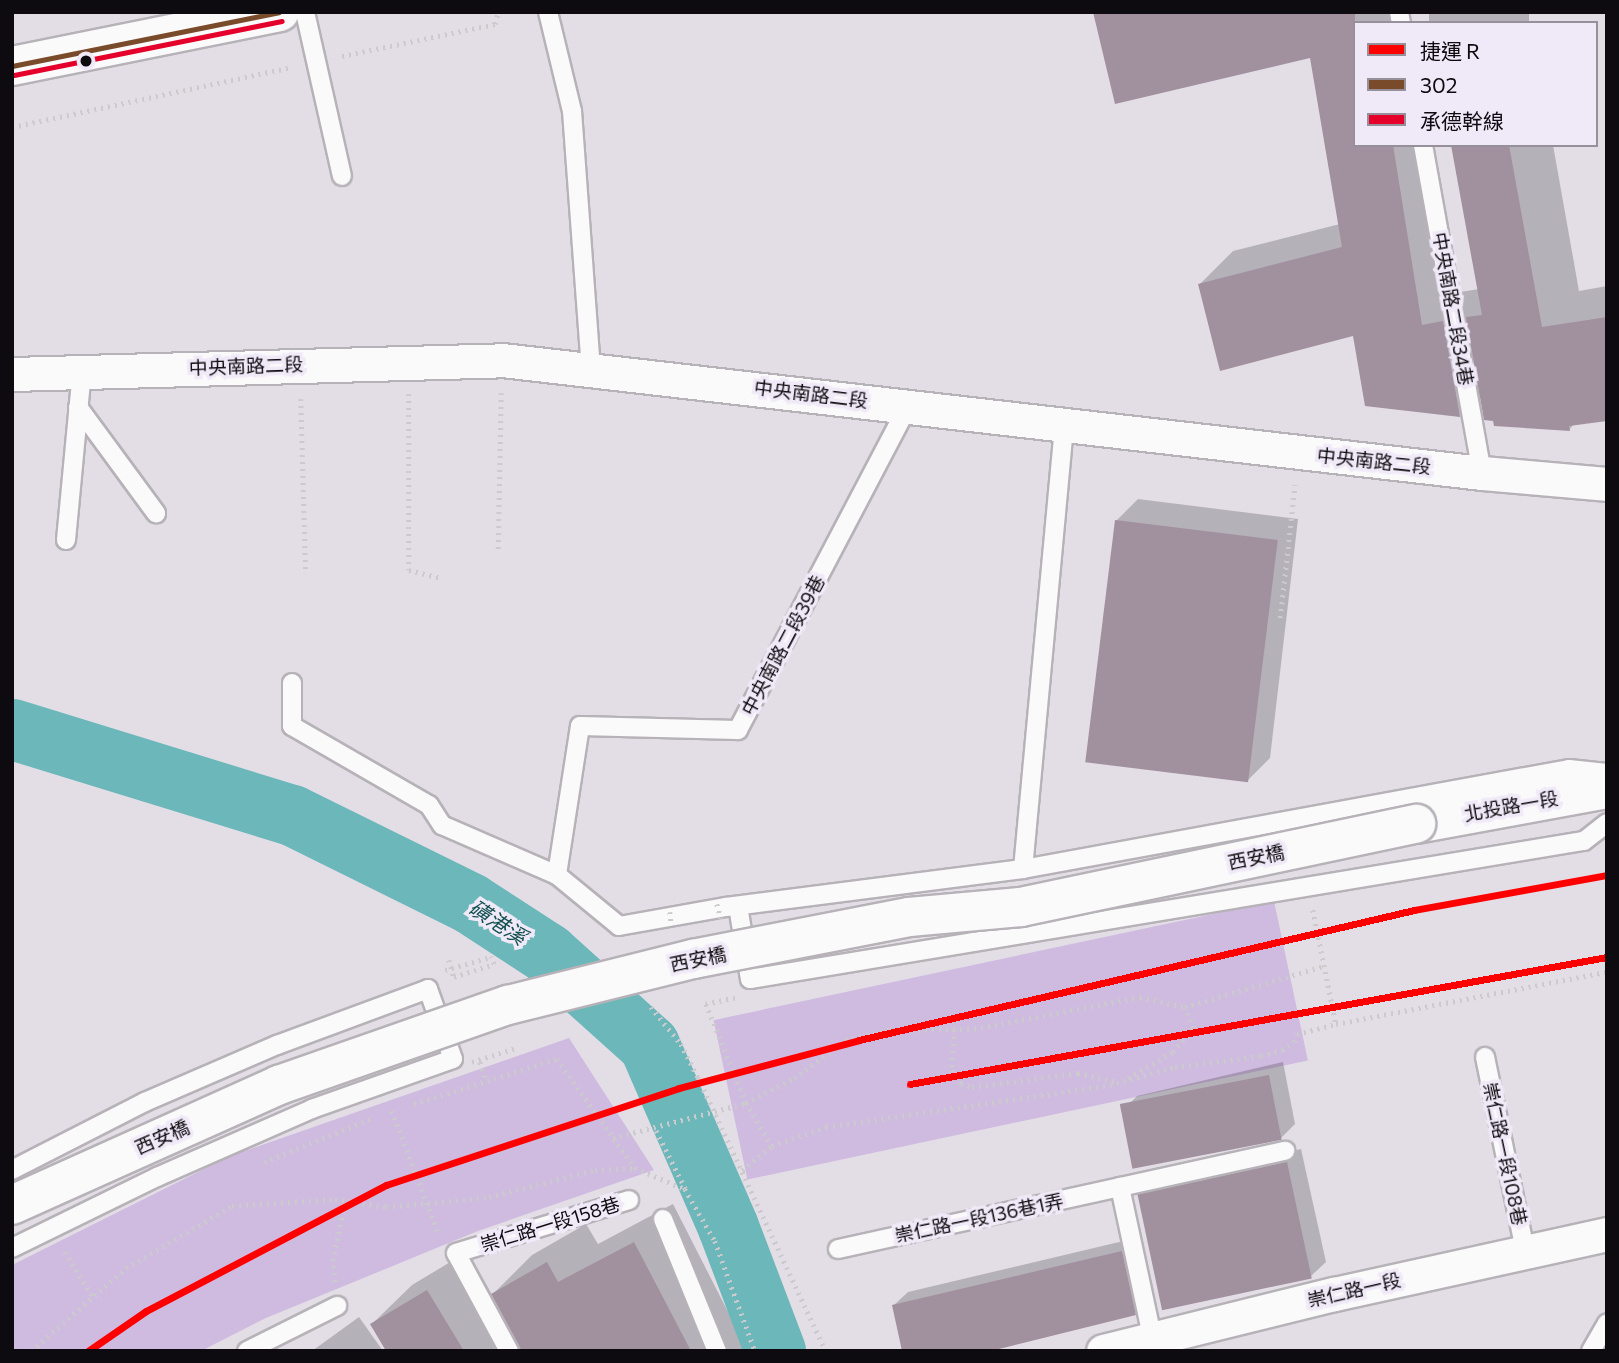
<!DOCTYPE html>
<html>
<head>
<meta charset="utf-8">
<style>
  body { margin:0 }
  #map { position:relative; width:1619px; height:1363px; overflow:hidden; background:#e3dee6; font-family:Commissioner,"Noto Sans TC",sans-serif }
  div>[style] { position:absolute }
  .green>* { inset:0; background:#d0bbe0; transform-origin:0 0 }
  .shadow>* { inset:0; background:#0003; transform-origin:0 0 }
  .river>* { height:61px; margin:-30.5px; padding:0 30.5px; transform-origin:30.5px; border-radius:30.5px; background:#6bb7ba }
  .building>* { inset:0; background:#a1909e; transform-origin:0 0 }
  .path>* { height:4.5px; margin-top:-2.25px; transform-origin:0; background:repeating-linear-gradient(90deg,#cbcacc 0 2px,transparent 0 7px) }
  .roads { filter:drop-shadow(2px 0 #b6b2b8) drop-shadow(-2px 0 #b6b2b8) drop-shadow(0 2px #b6b2b8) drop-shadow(0 -2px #b6b2b8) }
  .lane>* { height:18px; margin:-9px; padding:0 9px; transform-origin:9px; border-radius:9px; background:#fbfafb }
  .street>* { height:33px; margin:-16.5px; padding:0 16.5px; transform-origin:16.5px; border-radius:16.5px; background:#fbfafb }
  .secondary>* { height:38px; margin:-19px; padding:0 19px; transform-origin:19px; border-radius:19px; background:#fbfafb }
  .path-bridge>* { height:4.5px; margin-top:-2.25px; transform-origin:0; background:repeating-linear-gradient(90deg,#cbcacc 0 2px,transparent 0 7px) }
  .bridges { filter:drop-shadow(2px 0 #b6b2b8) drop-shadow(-2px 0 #b6b2b8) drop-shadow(0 2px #b6b2b8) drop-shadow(0 -2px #b6b2b8) }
  .secondary-bridge>* { height:38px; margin:-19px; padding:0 19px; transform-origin:19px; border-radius:19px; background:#fbfafb }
  .bus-1>* { height:5px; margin:-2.5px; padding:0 2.5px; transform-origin:2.5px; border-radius:2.5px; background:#7a4b2a }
  .bus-2>* { height:5px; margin:-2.5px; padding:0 2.5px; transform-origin:2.5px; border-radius:2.5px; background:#e4002b }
  .metro-1>* { height:7px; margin:-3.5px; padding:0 3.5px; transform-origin:3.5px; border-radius:3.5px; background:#f00 }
  .dots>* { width:19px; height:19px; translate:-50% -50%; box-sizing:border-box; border:4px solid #f0e9f7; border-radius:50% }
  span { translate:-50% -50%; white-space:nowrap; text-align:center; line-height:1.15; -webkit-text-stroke:7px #f0e9f7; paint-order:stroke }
  .street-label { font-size:19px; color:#0e0b10 }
  .water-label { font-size:21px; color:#115050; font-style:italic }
  .frame { position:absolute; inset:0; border:14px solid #0e0b10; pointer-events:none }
  .legend { position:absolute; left:1353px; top:21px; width:245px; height:126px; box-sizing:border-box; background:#f0e9f7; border:2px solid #96909b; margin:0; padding:9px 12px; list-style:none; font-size:21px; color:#0e0b10 }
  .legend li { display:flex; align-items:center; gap:14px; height:35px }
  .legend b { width:35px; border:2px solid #96909b }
</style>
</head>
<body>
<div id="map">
  <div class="green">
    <div style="left:1274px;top:901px;width:163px;height:573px;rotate:78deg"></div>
    <div style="clip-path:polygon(569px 1038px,654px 1170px,478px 1231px,266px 1318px,201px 1351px,12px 1351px,12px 1265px,230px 1156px)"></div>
  </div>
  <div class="shadow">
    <div style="clip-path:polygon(1095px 12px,1408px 12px,1410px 23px,1355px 23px,1355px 145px,1430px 145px,1454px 293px,1479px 289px,1453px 145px,1553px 145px,1579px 291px,1607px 286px,1607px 419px,1575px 423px,1569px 430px,1481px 394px,1460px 415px,1367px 405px,1355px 334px,1200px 284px,1233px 251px,1340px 224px,1311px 56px)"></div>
    <div style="left:1429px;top:12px;width:100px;height:11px"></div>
    <div style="clip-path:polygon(1138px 499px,1298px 519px,1270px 758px,1248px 780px,1116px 521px)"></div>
    <div style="clip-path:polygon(1283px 1062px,1295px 1124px,1281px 1138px,1123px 1110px,1137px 1096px)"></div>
    <div style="clip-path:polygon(1301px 1149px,1326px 1262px,1311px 1276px,1140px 1196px,1154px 1181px)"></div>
    <div style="clip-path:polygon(673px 1204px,748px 1351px,388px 1351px,372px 1324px,412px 1285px,467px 1252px,492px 1295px,532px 1255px,586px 1224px,598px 1244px)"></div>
    <div style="clip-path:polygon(1136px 1238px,1149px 1299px,1135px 1313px,893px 1306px,908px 1292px)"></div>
    <div style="clip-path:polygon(359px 1317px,383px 1351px,312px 1351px)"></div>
  </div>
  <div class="river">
    <div style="left:12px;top:729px;width:293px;rotate:17.1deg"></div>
    <div style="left:292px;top:815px;width:199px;rotate:26.3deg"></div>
    <div style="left:470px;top:903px;width:92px;rotate:33deg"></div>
    <div style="left:547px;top:953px;width:137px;rotate:42deg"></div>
    <div style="left:649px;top:1045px;width:198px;rotate:66.5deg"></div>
    <div style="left:728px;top:1227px;width:133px;rotate:69.2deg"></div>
  </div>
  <div class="building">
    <div style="clip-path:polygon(1093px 12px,1355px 12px,1355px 145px,1393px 145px,1422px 325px,1443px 321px,1460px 417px,1365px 406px,1353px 336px,1220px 371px,1198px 284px,1342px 247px,1310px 58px,1115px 104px)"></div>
    <div style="clip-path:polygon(1451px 145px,1509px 145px,1542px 327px,1607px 317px,1607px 421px,1569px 426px,1570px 431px,1494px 426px,1493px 421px,1484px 420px,1466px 317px,1482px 315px)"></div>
    <div style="left:1115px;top:520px;width:164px;height:244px;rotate:7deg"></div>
    <div style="left:1269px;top:1075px;width:66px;height:152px;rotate:79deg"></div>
    <div style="left:1287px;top:1162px;width:119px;height:153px;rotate:78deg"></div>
    <div style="clip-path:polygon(634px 1242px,691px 1351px,522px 1351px,491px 1294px,547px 1262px,558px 1282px)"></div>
    <div style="clip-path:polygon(1122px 1251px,1136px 1315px,991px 1351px,902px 1351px,892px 1305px)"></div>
    <div style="clip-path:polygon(427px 1290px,464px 1351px,386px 1351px,370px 1324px)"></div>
  </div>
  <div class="path">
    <div style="left:342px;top:56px;width:156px;rotate:-11.8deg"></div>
    <div style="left:495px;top:24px;width:12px;rotate:-76deg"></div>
    <div style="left:12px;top:127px;width:286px;rotate:-12.1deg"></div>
    <div style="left:409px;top:394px;width:176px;rotate:90deg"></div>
    <div style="left:409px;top:570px;width:34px;rotate:14deg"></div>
    <div style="left:301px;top:399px;width:175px;rotate:88.4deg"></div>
    <div style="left:498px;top:549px;width:156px;rotate:-88.9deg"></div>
    <div style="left:1280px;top:618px;width:134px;rotate:-83.6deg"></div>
    <div style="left:1313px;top:910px;width:116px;rotate:78.6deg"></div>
    <div style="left:1336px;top:1024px;width:276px;rotate:-10.9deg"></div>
    <div style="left:449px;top:960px;width:18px;rotate:74deg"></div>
    <div style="left:454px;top:977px;width:42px;rotate:-18deg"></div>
    <div style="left:494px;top:964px;width:8px;rotate:-113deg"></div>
    <div style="left:735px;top:998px;width:30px;rotate:168deg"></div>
    <div style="left:706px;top:1004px;width:107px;rotate:68deg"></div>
    <div style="left:746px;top:1103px;width:50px;rotate:58.8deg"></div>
    <div style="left:772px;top:1146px;width:57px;rotate:-19.4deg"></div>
    <div style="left:826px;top:1127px;width:287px;rotate:-8.4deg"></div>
    <div style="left:1110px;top:1085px;width:67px;rotate:-15.5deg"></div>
    <div style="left:1175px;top:1067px;width:87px;rotate:-7.3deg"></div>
    <div style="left:1261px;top:1056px;width:22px;rotate:-16deg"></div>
    <div style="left:1282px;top:1050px;width:14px;rotate:-34deg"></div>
    <div style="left:1294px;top:1042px;width:9px;rotate:-69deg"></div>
    <div style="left:1297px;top:1034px;width:40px;rotate:-14.4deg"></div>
    <div style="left:651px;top:1007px;width:48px;rotate:51deg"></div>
    <div style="left:681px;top:1044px;width:37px;rotate:63deg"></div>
    <div style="left:698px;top:1077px;width:302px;rotate:65deg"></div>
    <div style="left:955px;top:1030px;width:40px;rotate:94.3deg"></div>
    <div style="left:952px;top:1070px;width:17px;rotate:57deg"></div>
    <div style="left:961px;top:1084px;width:11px;rotate:15deg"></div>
    <div style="left:972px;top:1087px;width:107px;rotate:-7.5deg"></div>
    <div style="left:1078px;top:1073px;width:40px;rotate:13deg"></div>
    <div style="left:480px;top:1062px;width:20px;rotate:72deg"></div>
    <div style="left:1128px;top:1078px;width:52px;rotate:-30deg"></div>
    <div style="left:1173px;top:1052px;width:31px;rotate:-50deg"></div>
    <div style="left:1193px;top:1028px;width:22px;rotate:-111deg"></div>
    <div style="left:414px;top:1104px;width:150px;rotate:-17.5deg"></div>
    <div style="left:557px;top:1059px;width:134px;rotate:54.4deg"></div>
    <div style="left:392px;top:1111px;width:133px;rotate:69.2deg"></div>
    <div style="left:613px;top:1138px;width:138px;rotate:-14.7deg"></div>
    <div style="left:746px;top:1103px;width:54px;rotate:-27.5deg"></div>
    <div style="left:794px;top:1078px;width:64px;rotate:-36.2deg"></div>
    <div style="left:846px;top:1040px;width:45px;rotate:-12.8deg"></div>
    <div style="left:890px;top:1030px;width:84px;rotate:-0.7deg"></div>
    <div style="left:974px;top:1029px;width:169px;rotate:-10.9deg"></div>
    <div style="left:1140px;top:997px;width:46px;rotate:12.5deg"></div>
    <div style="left:1185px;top:1007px;width:144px;rotate:-16.5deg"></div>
    <div style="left:264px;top:1162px;width:118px;rotate:-22deg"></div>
    <div style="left:742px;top:1170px;width:38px;rotate:-39deg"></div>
    <div style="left:685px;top:1189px;width:60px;rotate:60deg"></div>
    <div style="left:715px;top:1241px;width:117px;rotate:70deg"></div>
    <div style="left:65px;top:1252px;width:53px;rotate:58.1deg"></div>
    <div style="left:335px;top:1282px;width:21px;rotate:-95deg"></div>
    <div style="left:333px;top:1261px;width:62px;rotate:-78.9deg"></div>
    <div style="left:31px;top:1351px;width:126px;rotate:-41.1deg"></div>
    <div style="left:126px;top:1268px;width:123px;rotate:-30.3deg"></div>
    <div style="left:232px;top:1206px;width:103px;rotate:-3.9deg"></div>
    <div style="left:335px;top:1199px;width:52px;rotate:8.9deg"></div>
    <div style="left:386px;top:1207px;width:103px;rotate:-5.5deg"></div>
    <div style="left:489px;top:1197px;width:109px;rotate:-14.3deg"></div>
    <div style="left:595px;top:1170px;width:40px;rotate:-2.9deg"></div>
    <div style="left:635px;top:1168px;width:54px;rotate:22.8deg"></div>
    <div style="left:685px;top:1189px;width:69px;rotate:-116.6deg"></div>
  </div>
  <div class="roads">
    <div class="lane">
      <div style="left:305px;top:12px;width:168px;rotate:77.3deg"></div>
      <div style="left:548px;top:12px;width:102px;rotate:76.4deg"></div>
      <div style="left:572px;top:111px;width:258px;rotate:85.8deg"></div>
      <div style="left:1399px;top:12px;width:11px;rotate:80deg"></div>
      <div style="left:1423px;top:145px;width:333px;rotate:79.8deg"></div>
      <div style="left:908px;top:406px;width:366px;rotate:117.7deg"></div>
      <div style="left:738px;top:730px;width:158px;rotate:-178.5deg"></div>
      <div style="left:580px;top:726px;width:151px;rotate:98.8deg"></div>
      <div style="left:557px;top:875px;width:80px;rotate:39.4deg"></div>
      <div style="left:619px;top:926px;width:109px;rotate:-10.1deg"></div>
      <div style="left:726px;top:907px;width:299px;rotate:-7.3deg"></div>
      <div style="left:1023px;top:869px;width:555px;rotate:-10.38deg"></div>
      <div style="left:1569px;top:769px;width:38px;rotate:6deg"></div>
      <div style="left:78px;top:407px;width:132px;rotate:53.7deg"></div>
      <div style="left:66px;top:540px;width:169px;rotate:-84.6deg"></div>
      <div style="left:292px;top:683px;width:43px;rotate:90deg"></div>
      <div style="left:292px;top:726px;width:158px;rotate:30deg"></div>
      <div style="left:429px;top:805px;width:24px;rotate:57deg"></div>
      <div style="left:442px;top:825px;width:125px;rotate:23.5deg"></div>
      <div style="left:1023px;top:869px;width:446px;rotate:-84.7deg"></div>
      <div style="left:738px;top:906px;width:74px;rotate:80.7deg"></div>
      <div style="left:750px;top:979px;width:845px;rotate:-9.4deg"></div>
      <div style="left:1584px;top:841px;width:29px;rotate:-38deg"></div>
      <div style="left:1485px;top:1057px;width:198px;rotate:78.3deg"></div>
      <div style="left:12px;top:1170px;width:149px;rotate:-27.1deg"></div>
      <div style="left:145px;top:1102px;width:144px;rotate:-23.4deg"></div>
      <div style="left:277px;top:1045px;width:161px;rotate:-20.3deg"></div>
      <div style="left:428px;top:989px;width:74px;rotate:70.3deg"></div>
      <div style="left:453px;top:1059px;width:150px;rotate:160.5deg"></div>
      <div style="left:312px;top:1109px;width:169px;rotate:156.3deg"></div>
      <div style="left:157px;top:1177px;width:161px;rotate:153.9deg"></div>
      <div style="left:1120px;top:1187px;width:162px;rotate:77.9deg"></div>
      <div style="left:663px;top:1219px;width:143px;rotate:67.8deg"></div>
      <div style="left:838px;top:1249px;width:458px;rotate:-12.4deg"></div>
      <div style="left:247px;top:1351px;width:101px;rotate:-26.6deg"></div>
      <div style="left:509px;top:1351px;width:111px;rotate:-118.4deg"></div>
      <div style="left:456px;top:1253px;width:181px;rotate:-17deg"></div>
      <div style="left:1591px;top:1351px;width:32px;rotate:-60deg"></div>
    </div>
    <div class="street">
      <div style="left:12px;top:374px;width:490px;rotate:-1.6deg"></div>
      <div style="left:502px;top:360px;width:986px;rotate:6.58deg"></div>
      <div style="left:1482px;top:473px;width:125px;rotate:5deg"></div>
      <div style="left:1103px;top:1351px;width:238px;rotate:-13.9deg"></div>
      <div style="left:1334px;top:1294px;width:280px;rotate:-12.4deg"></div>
    </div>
    <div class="secondary">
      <div style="left:12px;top:66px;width:273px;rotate:-11.4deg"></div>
      <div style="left:1416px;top:824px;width:194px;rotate:-10.4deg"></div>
    </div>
  </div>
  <div class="path-bridge">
    <div style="left:717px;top:904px;width:15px;rotate:74deg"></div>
    <div style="left:670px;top:912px;width:9px;rotate:84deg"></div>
    <div style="left:445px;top:970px;width:48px;rotate:-15.8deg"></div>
    <div style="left:472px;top:1062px;width:46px;rotate:-17.7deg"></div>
  </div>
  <div class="bridges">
    <div class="secondary-bridge">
      <div style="left:12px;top:1205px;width:293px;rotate:-24.2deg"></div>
      <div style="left:279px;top:1085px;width:243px;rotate:-19.3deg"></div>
      <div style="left:508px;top:1005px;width:191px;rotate:-14deg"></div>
      <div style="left:693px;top:959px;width:220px;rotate:-11deg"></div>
      <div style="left:909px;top:917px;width:112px;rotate:-5.1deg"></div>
      <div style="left:1021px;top:907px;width:404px;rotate:-11.9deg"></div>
    </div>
  </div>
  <div class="bus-1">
    <div style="left:12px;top:66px;width:272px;rotate:-11.4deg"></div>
  </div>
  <div class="bus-2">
    <div style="left:14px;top:75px;width:273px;rotate:-11.4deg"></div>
  </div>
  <div class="metro-1">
    <div style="left:910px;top:1084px;width:708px;rotate:-10.33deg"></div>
    <div style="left:88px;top:1351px;width:70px;rotate:-34.6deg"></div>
    <div style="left:146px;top:1311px;width:271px;rotate:-27.7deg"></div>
    <div style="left:386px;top:1185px;width:309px;rotate:-18.3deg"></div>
    <div style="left:679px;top:1088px;width:186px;rotate:-14.9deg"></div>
    <div style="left:859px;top:1040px;width:570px;rotate:-13.18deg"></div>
    <div style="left:1414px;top:910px;width:196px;rotate:-10.3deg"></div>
  </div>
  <div class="dots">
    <div style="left:86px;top:61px;background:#0e0b10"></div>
  </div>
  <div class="street-label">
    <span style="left:1453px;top:309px;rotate:80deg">中央南路二段34巷</span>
    <span style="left:246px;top:366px;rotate:-2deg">中央南路二段</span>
    <span style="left:811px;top:394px;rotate:7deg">中央南路二段</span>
    <span style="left:1374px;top:461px;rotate:6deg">中央南路二段</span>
    <span style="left:783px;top:645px;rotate:-62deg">中央南路二段39巷</span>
    <span style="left:1511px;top:806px;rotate:-10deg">北投路一段</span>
    <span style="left:1256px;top:857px;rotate:-12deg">西安橋</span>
    <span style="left:698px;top:959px;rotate:-12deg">西安橋</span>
    <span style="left:162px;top:1137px;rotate:-24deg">西安橋</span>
    <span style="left:1505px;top:1154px;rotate:78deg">崇仁路一段108巷</span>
    <span style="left:979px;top:1218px;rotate:-12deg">崇仁路一段136巷1弄</span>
    <span style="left:550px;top:1224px;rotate:-17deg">崇仁路一段158巷</span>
    <span style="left:1354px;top:1290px;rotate:-13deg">崇仁路一段</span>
  </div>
  <div class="water-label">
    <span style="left:498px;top:922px;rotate:33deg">磺港溪</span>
  </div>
  <div class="frame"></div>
  <ul class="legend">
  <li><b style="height:9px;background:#f00"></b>捷運 R</li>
  <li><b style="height:9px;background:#7a4b2a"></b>302</li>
  <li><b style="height:9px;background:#e4002b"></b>承德幹線</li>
  </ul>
</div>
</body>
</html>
